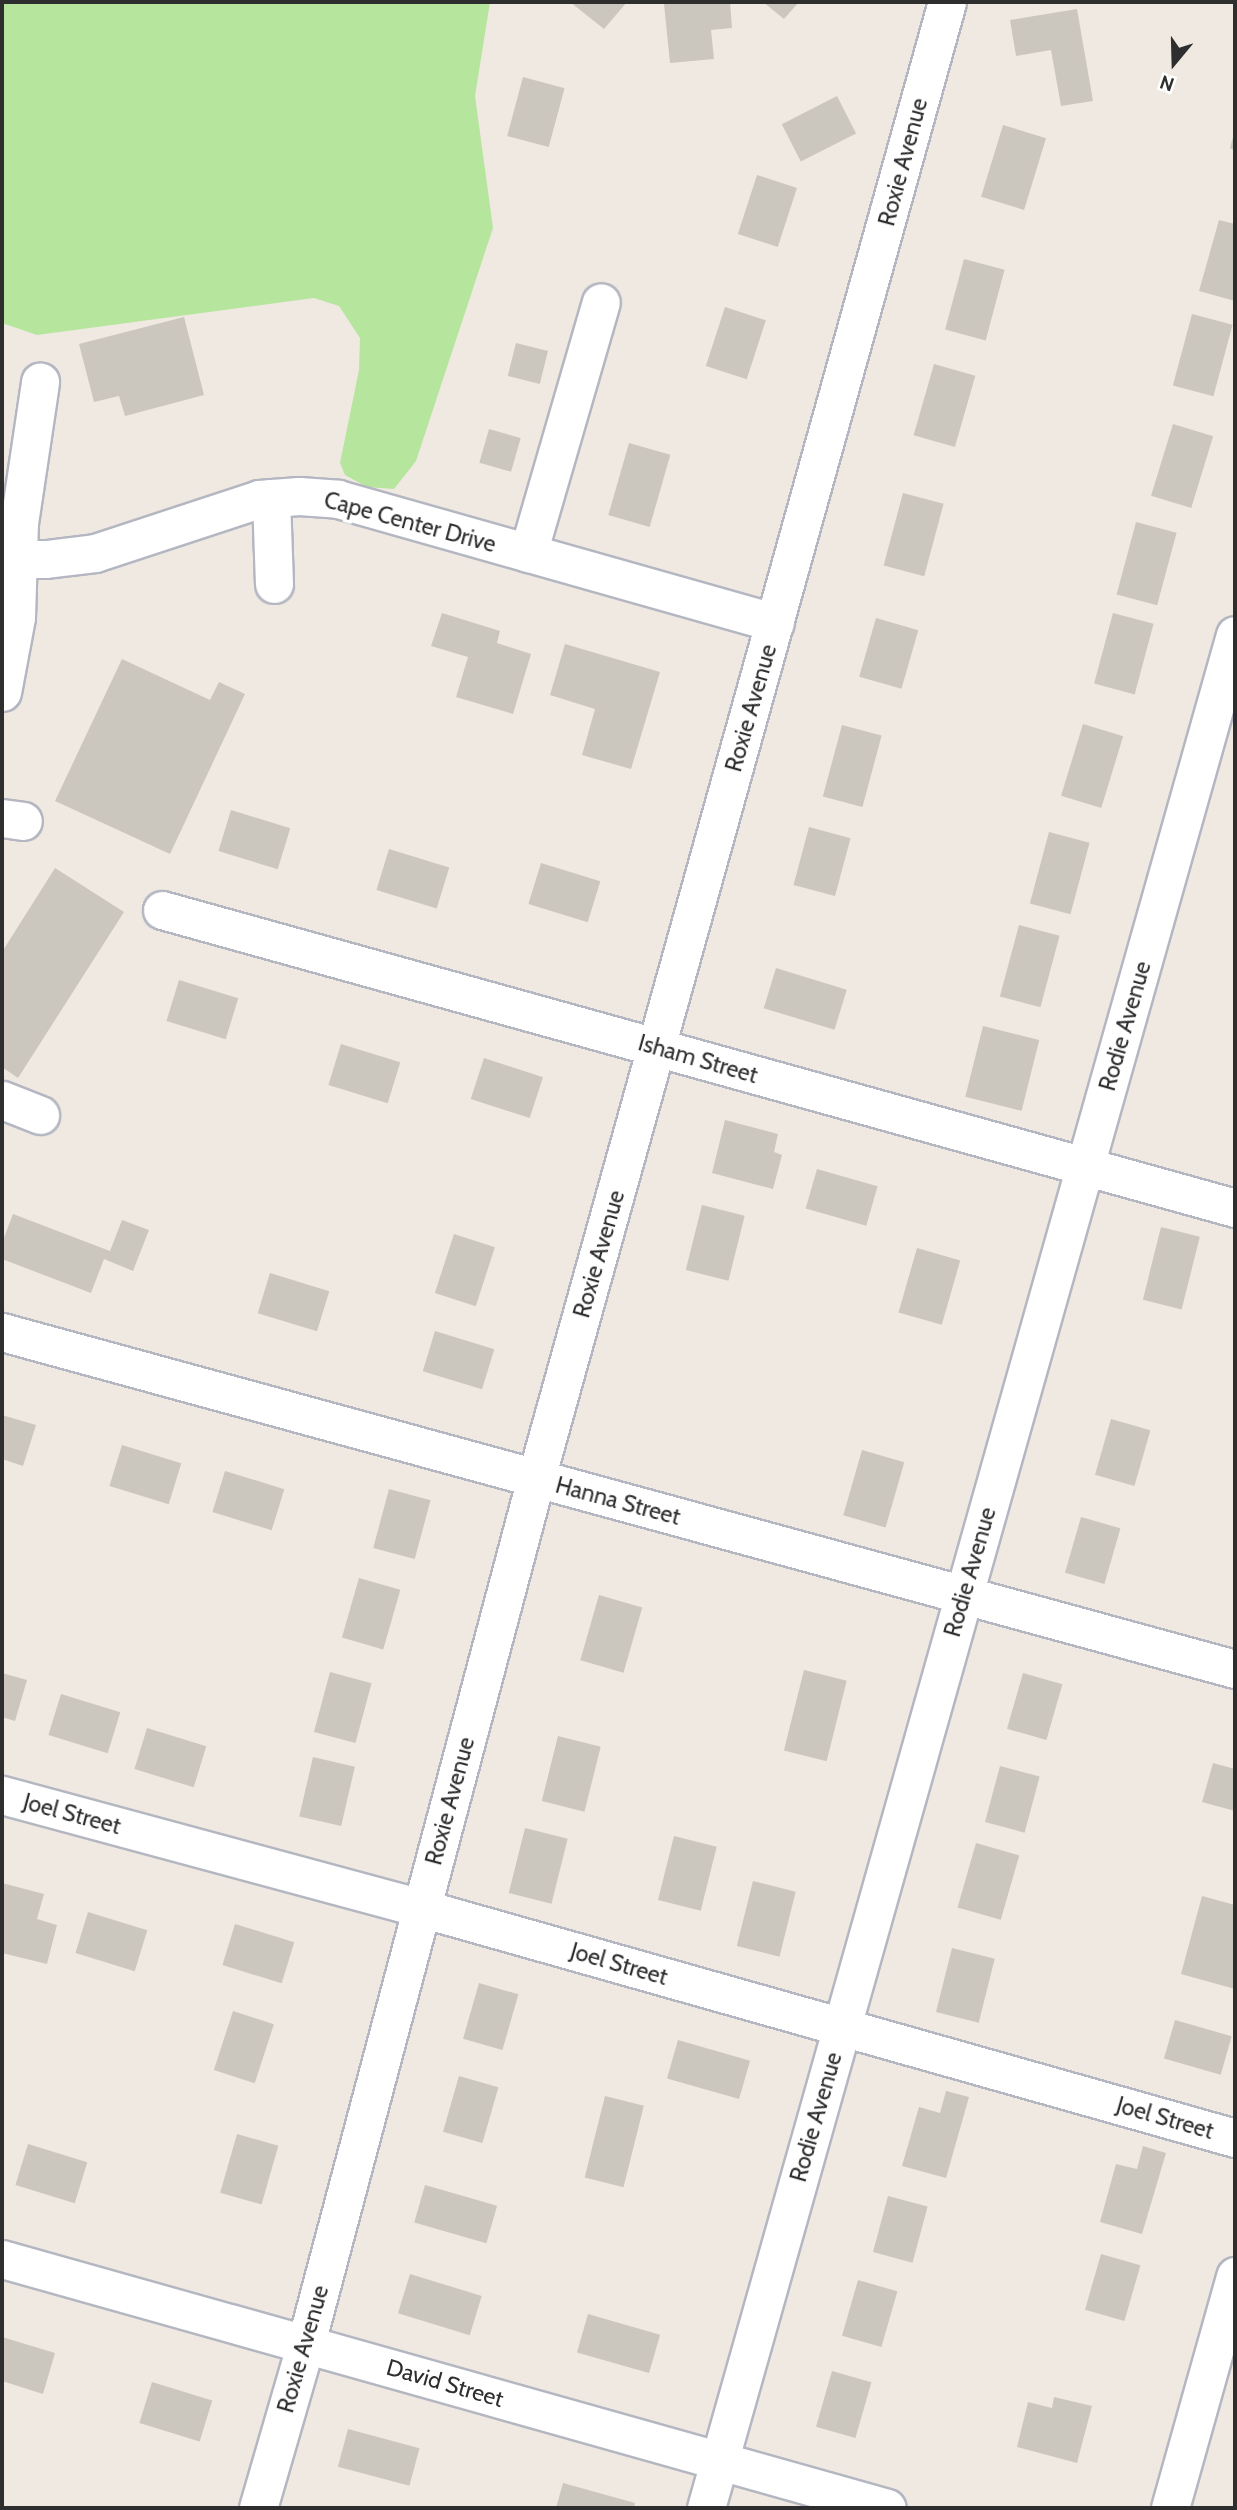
<!DOCTYPE html>
<html>
<head>
<meta charset="utf-8">
<style>
  body { margin:0 }
  #map { position:relative; width:1237px; height:2510px; overflow:hidden; background:#efe9e1; font-family:Cabin,sans-serif }
  div>[style] { position:absolute }
  .green>* { inset:0; background:#b6e59e }
  .building>* { inset:0; background:#cbc7bf; transform-origin:0 0 }
  .roads { filter:drop-shadow(2px 0 #b4b7c1) drop-shadow(-2px 0 #b4b7c1) drop-shadow(0 2px #b4b7c1) drop-shadow(0 -2px #b4b7c1) }
  .minor>* { height:37px; margin:-18.5px; padding:0 18.5px; transform-origin:18.5px; border-radius:18.5px; background:#fff }
  span { translate:-50% -50%; white-space:nowrap; text-align:center; line-height:1.15; -webkit-text-stroke:7px #fff; paint-order:stroke }
  .street-label { font-size:23px; color:#2e2e2e }
  .frame { position:absolute; inset:0; border:4px solid #2e2e2e; pointer-events:none }
  .north { position:absolute; left:1139px; top:28px; width:70px; height:70px; -webkit-text-stroke:5px #fff; paint-order:stroke; rotate:199deg; font-size:19px; font-weight:700; line-height:28px; text-align:center; color:#2e2e2e }
  .north::after { content:''; display:block; margin:auto; width:24px; height:32px; background:#2e2e2e; clip-path:polygon(50% 0,100% 100%,50% 72%,0 100%) }
</style>
</head>
<body>
<div id="map">
  <div class="green">
    <div style="clip-path:polygon(2px 2px,490px 2px,475px 96px,493px 228px,416px 461px,394px 489px,367px 487px,345px 475px,340px 463px,359px 370px,360px 338px,339px 306px,314px 298px,37px 335px,2px 323px)"></div>
  </div>
  <div class="building">
    <div style="clip-path:polygon(570px 2px,627px 2px,604px 29px)"></div>
    <div style="clip-path:polygon(691px 2px,730px 2px,732px 28px,711px 30px,714px 59px,670px 63px,664px 4px)"></div>
    <div style="clip-path:polygon(763px 2px,799px 2px,784px 19px)"></div>
    <div style="clip-path:polygon(1077px 9px,1093px 101px,1061px 106px,1051px 50px,1016px 56px,1010px 20px)"></div>
    <div style="left:523px;top:77px;width:43px;height:61px;rotate:15deg"></div>
    <div style="left:837px;top:96px;width:42px;height:62px;rotate:63deg"></div>
    <div style="left:1003px;top:125px;width:45px;height:75px;rotate:17deg"></div>
    <div style="clip-path:polygon(1235px 130px,1235px 151px,1230px 148px)"></div>
    <div style="left:757px;top:175px;width:42px;height:62px;rotate:18deg"></div>
    <div style="clip-path:polygon(1219px 220px,1235px 224px,1235px 301px,1199px 291px)"></div>
    <div style="left:964px;top:259px;width:42px;height:73px;rotate:15deg"></div>
    <div style="left:725px;top:307px;width:43px;height:62px;rotate:18deg"></div>
    <div style="left:1192px;top:314px;width:42px;height:74px;rotate:15deg"></div>
    <div style="clip-path:polygon(184px 317px,204px 395px,125px 416px,119px 396px,94px 402px,79px 344px)"></div>
    <div style="left:516px;top:343px;width:33px;height:34px;rotate:14deg"></div>
    <div style="left:934px;top:364px;width:43px;height:74px;rotate:16deg"></div>
    <div style="left:1173px;top:424px;width:42px;height:75px;rotate:17deg"></div>
    <div style="left:489px;top:429px;width:33px;height:35px;rotate:16deg"></div>
    <div style="left:629px;top:443px;width:43px;height:75px;rotate:16deg"></div>
    <div style="left:903px;top:493px;width:42px;height:75px;rotate:15deg"></div>
    <div style="left:1136px;top:522px;width:42px;height:75px;rotate:15deg"></div>
    <div style="clip-path:polygon(442px 613px,500px 631px,497px 643px,531px 654px,513px 714px,456px 697px,468px 657px,431px 646px)"></div>
    <div style="left:1113px;top:613px;width:42px;height:73px;rotate:15deg"></div>
    <div style="left:876px;top:618px;width:44px;height:61px;rotate:16deg"></div>
    <div style="clip-path:polygon(565px 644px,660px 672px,631px 769px,582px 755px,595px 709px,550px 695px)"></div>
    <div style="clip-path:polygon(122px 659px,210px 700px,219px 682px,245px 694px,170px 854px,55px 801px)"></div>
    <div style="left:1083px;top:724px;width:42px;height:75px;rotate:17deg"></div>
    <div style="left:842px;top:725px;width:41px;height:74px;rotate:15deg"></div>
    <div style="left:231px;top:810px;width:62px;height:43px;rotate:17deg"></div>
    <div style="left:809px;top:827px;width:43px;height:60px;rotate:15deg"></div>
    <div style="left:1049px;top:832px;width:42px;height:74px;rotate:15deg"></div>
    <div style="left:389px;top:849px;width:63px;height:43px;rotate:17deg"></div>
    <div style="left:541px;top:863px;width:62px;height:43px;rotate:17deg"></div>
    <div style="clip-path:polygon(55px 868px,124px 912px,18px 1078px,2px 1067px,2px 952px)"></div>
    <div style="left:1019px;top:925px;width:42px;height:74px;rotate:15deg"></div>
    <div style="left:776px;top:968px;width:74px;height:42px;rotate:17deg"></div>
    <div style="left:179px;top:980px;width:62px;height:43px;rotate:17deg"></div>
    <div style="left:983px;top:1026px;width:58px;height:73px;rotate:14deg"></div>
    <div style="left:341px;top:1044px;width:62px;height:43px;rotate:17deg"></div>
    <div style="left:484px;top:1058px;width:62px;height:43px;rotate:18deg"></div>
    <div style="clip-path:polygon(725px 1120px,778px 1134px,774px 1152px,782px 1155px,773px 1189px,712px 1173px)"></div>
    <div style="left:817px;top:1169px;width:63px;height:41px;rotate:16deg"></div>
    <div style="left:702px;top:1205px;width:44px;height:67px;rotate:14deg"></div>
    <div style="clip-path:polygon(13px 1214px,110px 1251px,122px 1220px,149px 1230px,133px 1271px,104px 1259px,91px 1293px,2px 1259px,2px 1243px)"></div>
    <div style="left:1161px;top:1227px;width:40px;height:75px;rotate:14deg"></div>
    <div style="left:454px;top:1234px;width:43px;height:62px;rotate:18deg"></div>
    <div style="left:917px;top:1248px;width:45px;height:67px;rotate:16deg"></div>
    <div style="left:270px;top:1273px;width:62px;height:42px;rotate:17deg"></div>
    <div style="left:435px;top:1331px;width:62px;height:42px;rotate:17deg"></div>
    <div style="clip-path:polygon(2px 1415px,36px 1425px,23px 1466px,2px 1459px)"></div>
    <div style="left:1111px;top:1419px;width:41px;height:58px;rotate:16deg"></div>
    <div style="left:122px;top:1445px;width:62px;height:43px;rotate:17deg"></div>
    <div style="left:862px;top:1450px;width:44px;height:68px;rotate:16deg"></div>
    <div style="left:225px;top:1471px;width:62px;height:43px;rotate:17deg"></div>
    <div style="left:389px;top:1489px;width:43px;height:61px;rotate:15deg"></div>
    <div style="left:1081px;top:1517px;width:41px;height:58px;rotate:16deg"></div>
    <div style="left:359px;top:1578px;width:43px;height:62px;rotate:16deg"></div>
    <div style="left:599px;top:1595px;width:45px;height:68px;rotate:16deg"></div>
    <div style="left:804px;top:1670px;width:44px;height:83px;rotate:14deg"></div>
    <div style="left:330px;top:1672px;width:43px;height:62px;rotate:15deg"></div>
    <div style="clip-path:polygon(2px 1673px,27px 1680px,15px 1721px,2px 1717px)"></div>
    <div style="left:1023px;top:1673px;width:41px;height:58px;rotate:16deg"></div>
    <div style="left:61px;top:1694px;width:62px;height:43px;rotate:17deg"></div>
    <div style="left:147px;top:1728px;width:62px;height:43px;rotate:17deg"></div>
    <div style="left:558px;top:1736px;width:44px;height:67px;rotate:14deg"></div>
    <div style="left:313px;top:1757px;width:43px;height:61px;rotate:13deg"></div>
    <div style="clip-path:polygon(1213px 1763px,1235px 1769px,1235px 1811px,1202px 1802px)"></div>
    <div style="left:1000px;top:1766px;width:41px;height:58px;rotate:15deg"></div>
    <div style="left:525px;top:1828px;width:44px;height:67px;rotate:14deg"></div>
    <div style="left:674px;top:1836px;width:44px;height:66px;rotate:14deg"></div>
    <div style="left:976px;top:1843px;width:45px;height:67px;rotate:16deg"></div>
    <div style="left:753px;top:1881px;width:44px;height:67px;rotate:14deg"></div>
    <div style="clip-path:polygon(2px 1883px,44px 1894px,37px 1919px,57px 1925px,47px 1964px,2px 1953px)"></div>
    <div style="clip-path:polygon(1202px 1896px,1235px 1905px,1235px 1989px,1181px 1974px)"></div>
    <div style="left:88px;top:1912px;width:62px;height:43px;rotate:17deg"></div>
    <div style="left:235px;top:1924px;width:62px;height:43px;rotate:17deg"></div>
    <div style="left:952px;top:1948px;width:44px;height:66px;rotate:14deg"></div>
    <div style="left:479px;top:1983px;width:41px;height:58px;rotate:16deg"></div>
    <div style="left:233px;top:2011px;width:43px;height:62px;rotate:18deg"></div>
    <div style="left:1175px;top:2020px;width:59px;height:40px;rotate:16deg"></div>
    <div style="left:678px;top:2040px;width:75px;height:40px;rotate:16deg"></div>
    <div style="left:459px;top:2076px;width:41px;height:58px;rotate:16deg"></div>
    <div style="clip-path:polygon(946px 2091px,969px 2097px,946px 2178px,902px 2166px,919px 2107px,940px 2113px)"></div>
    <div style="left:605px;top:2096px;width:40px;height:84px;rotate:14deg"></div>
    <div style="left:237px;top:2134px;width:43px;height:61px;rotate:16deg"></div>
    <div style="left:28px;top:2144px;width:62px;height:43px;rotate:17deg"></div>
    <div style="clip-path:polygon(1143px 2146px,1166px 2153px,1142px 2234px,1100px 2222px,1116px 2164px,1137px 2169px)"></div>
    <div style="left:425px;top:2185px;width:75px;height:39px;rotate:16deg"></div>
    <div style="left:888px;top:2196px;width:41px;height:58px;rotate:15deg"></div>
    <div style="left:1101px;top:2254px;width:41px;height:58px;rotate:16deg"></div>
    <div style="left:410px;top:2274px;width:75px;height:41px;rotate:17deg"></div>
    <div style="left:858px;top:2280px;width:41px;height:58px;rotate:16deg"></div>
    <div style="left:588px;top:2314px;width:75px;height:40px;rotate:16deg"></div>
    <div style="clip-path:polygon(2px 2337px,55px 2353px,43px 2394px,2px 2381px)"></div>
    <div style="left:832px;top:2371px;width:41px;height:58px;rotate:16deg"></div>
    <div style="left:152px;top:2382px;width:63px;height:43px;rotate:17deg"></div>
    <div style="clip-path:polygon(1054px 2397px,1092px 2406px,1077px 2463px,1017px 2447px,1028px 2402px,1052px 2408px)"></div>
    <div style="left:348px;top:2429px;width:74px;height:39px;rotate:15deg"></div>
    <div style="clip-path:polygon(563px 2483px,635px 2503px,634px 2508px,556px 2508px)"></div>
  </div>
  <div class="roads">
    <div class="minor">
      <div style="left:271px;top:498px;width:86px;rotate:88deg"></div>
      <div style="left:528px;top:553px;width:261px;rotate:-73.8deg"></div>
      <div style="left:2px;top:559px;width:44px"></div>
      <div style="left:46px;top:559px;width:49px;rotate:-7deg"></div>
      <div style="left:95px;top:553px;width:173px;rotate:-18.2deg"></div>
      <div style="left:259px;top:499px;width:40px;rotate:-4.3deg"></div>
      <div style="left:299px;top:496px;width:39px;rotate:4deg"></div>
      <div style="left:338px;top:499px;width:454px;rotate:15.8deg"></div>
      <div style="left:2px;top:692px;width:76px;rotate:-79.4deg"></div>
      <div style="left:16px;top:617px;width:94px;rotate:-88.2deg"></div>
      <div style="left:19px;top:523px;width:143px;rotate:-81.5deg"></div>
      <div style="left:2px;top:818px;width:21px;rotate:8deg"></div>
      <div style="left:162px;top:910px;width:1114px;rotate:15.52deg"></div>
      <div style="left:2px;top:1100px;width:41px;rotate:21.5deg"></div>
      <div style="left:2px;top:1332px;width:1278px;rotate:15.29deg"></div>
      <div style="left:2px;top:1795px;width:434px;rotate:15.1deg"></div>
      <div style="left:421px;top:1908px;width:846px;rotate:15.78deg"></div>
      <div style="left:2px;top:2259px;width:919px;rotate:15.71deg"></div>
      <div style="left:258px;top:2508px;width:172px;rotate:-73.8deg"></div>
      <div style="left:306px;top:2343px;width:895px;rotate:-75.11deg"></div>
      <div style="left:536px;top:1478px;width:1532px;rotate:-74.44deg"></div>
      <div style="left:706px;top:2508px;width:1946px;rotate:-74.23deg"></div>
      <div style="left:1170px;top:2508px;width:241px;rotate:-74.3deg"></div>
    </div>
  </div>
  <div class="street-label">
    <span style="left:903px;top:162px;rotate:-75deg">Roxie Avenue</span>
    <span style="left:410px;top:522px;rotate:15deg">Cape Center Drive</span>
    <span style="left:751px;top:708px;rotate:-74deg">Roxie Avenue</span>
    <span style="left:1125px;top:1026px;rotate:-74deg">Rodie Avenue</span>
    <span style="left:698px;top:1059px;rotate:16deg">Isham Street</span>
    <span style="left:599px;top:1254px;rotate:-74deg">Roxie Avenue</span>
    <span style="left:618px;top:1501px;rotate:15deg">Hanna Street</span>
    <span style="left:970px;top:1572px;rotate:-74deg">Rodie Avenue</span>
    <span style="left:450px;top:1801px;rotate:-75deg">Roxie Avenue</span>
    <span style="left:72px;top:1814px;rotate:15deg">Joel Street</span>
    <span style="left:619px;top:1964px;rotate:16deg">Joel Street</span>
    <span style="left:816px;top:2117px;rotate:-74deg">Rodie Avenue</span>
    <span style="left:1165px;top:2118px;rotate:16deg">Joel Street</span>
    <span style="left:303px;top:2349px;rotate:-74deg">Roxie Avenue</span>
    <span style="left:445px;top:2383px;rotate:16deg">David Street</span>
  </div>
  <div class="frame"></div>
  <div class="north">N</div>
</div>
</body>
</html>
